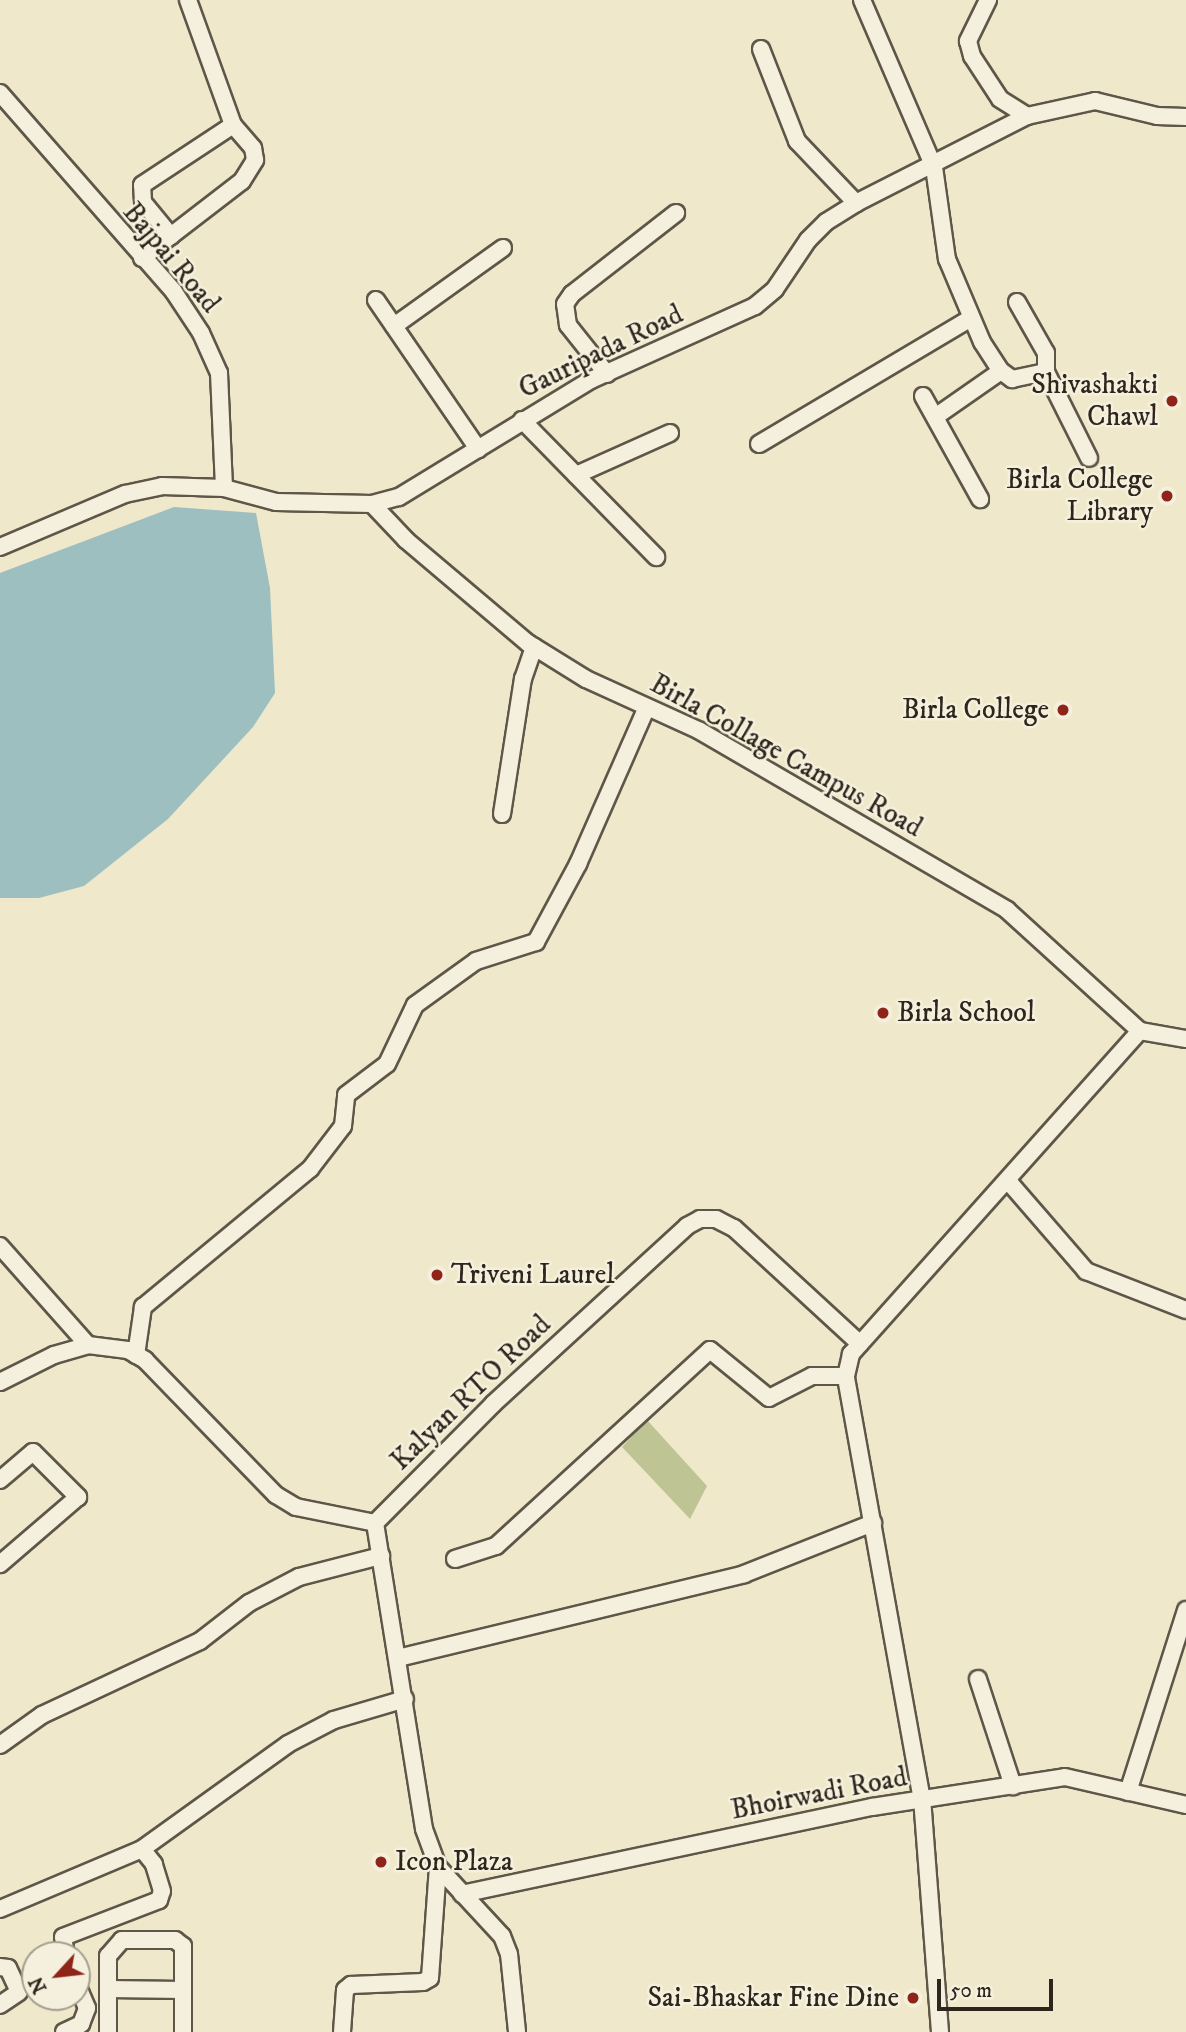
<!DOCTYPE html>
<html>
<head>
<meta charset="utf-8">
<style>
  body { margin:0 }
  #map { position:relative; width:1186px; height:2032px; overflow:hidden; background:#f0e8ca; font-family:"IM FELL DW Pica",serif }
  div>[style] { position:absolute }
  .green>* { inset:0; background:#bec494 }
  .water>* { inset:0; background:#9dbfbf }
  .roads { filter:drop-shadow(2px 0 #5e5648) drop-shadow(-2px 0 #5e5648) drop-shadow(0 2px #5e5648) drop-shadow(0 -2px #5e5648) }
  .minor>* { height:16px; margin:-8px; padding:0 8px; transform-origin:8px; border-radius:8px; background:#f5f0dd }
  .dots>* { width:19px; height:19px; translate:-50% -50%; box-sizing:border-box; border:4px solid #f5f0dd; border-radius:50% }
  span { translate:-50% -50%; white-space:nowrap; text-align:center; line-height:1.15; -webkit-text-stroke:5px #f5f0dd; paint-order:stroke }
  .street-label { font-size:28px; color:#2e251c }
  .poi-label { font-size:28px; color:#2e251c }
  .right { translate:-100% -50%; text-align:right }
  .left { translate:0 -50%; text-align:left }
  .north { position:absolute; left:21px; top:1941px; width:70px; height:70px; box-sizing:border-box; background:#f5f0dd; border:2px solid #a59f90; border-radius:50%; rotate:243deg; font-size:19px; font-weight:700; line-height:28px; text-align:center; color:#2e251c }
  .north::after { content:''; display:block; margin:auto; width:24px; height:32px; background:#8f2418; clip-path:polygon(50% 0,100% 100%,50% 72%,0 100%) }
  .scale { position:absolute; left:937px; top:1979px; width:116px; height:32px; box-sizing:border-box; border:4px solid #2e251c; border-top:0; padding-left:9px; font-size:21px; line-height:24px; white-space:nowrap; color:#2e251c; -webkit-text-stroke:5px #f5f0dd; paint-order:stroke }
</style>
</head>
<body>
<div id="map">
  <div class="green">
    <div style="clip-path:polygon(647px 1420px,707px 1486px,690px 1519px,622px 1447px)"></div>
  </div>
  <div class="water">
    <div style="clip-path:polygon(174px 507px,256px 513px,270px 588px,275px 693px,253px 727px,168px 819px,84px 886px,39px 898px,0 898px,0 573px)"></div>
  </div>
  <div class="roads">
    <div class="minor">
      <div style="left:862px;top:0;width:182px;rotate:66.7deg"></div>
      <div style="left:934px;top:167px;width:93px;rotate:82deg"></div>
      <div style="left:947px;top:259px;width:90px;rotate:67.1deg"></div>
      <div style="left:982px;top:342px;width:35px;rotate:57deg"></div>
      <div style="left:1001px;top:371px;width:14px;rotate:36deg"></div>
      <div style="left:1012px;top:379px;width:35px;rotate:-12deg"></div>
      <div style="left:988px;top:0;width:46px;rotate:116deg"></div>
      <div style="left:968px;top:41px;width:16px;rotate:75deg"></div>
      <div style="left:972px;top:56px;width:51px;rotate:56.9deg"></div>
      <div style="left:1000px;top:99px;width:32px;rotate:32deg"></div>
      <div style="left:761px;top:49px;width:99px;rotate:68.6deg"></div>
      <div style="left:797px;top:141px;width:86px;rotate:46.4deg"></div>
      <div style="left:0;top:93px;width:264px;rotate:48.8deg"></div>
      <div style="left:174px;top:292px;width:49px;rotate:56.6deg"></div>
      <div style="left:201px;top:333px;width:44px;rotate:65.8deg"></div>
      <div style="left:219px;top:373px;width:115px;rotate:87.5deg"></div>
      <div style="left:171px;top:236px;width:44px;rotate:-129.5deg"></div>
      <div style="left:143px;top:202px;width:17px;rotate:-93deg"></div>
      <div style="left:142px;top:185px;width:109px;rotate:-33.4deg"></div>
      <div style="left:142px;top:258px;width:126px;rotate:-37.6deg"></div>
      <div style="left:242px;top:181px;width:25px;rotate:-58deg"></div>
      <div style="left:255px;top:160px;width:12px;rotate:-99deg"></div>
      <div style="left:253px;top:148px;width:30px;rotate:-131deg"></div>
      <div style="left:233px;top:125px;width:133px;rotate:-109.8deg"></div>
      <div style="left:376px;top:300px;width:181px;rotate:55.6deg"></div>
      <div style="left:1017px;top:302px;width:59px;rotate:60.4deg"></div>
      <div style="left:1046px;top:353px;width:19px;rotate:90deg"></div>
      <div style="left:1046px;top:372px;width:96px;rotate:63.4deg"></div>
      <div style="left:394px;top:326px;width:134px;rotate:-35.6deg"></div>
      <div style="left:607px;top:374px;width:63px;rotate:-128.5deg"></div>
      <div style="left:568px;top:325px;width:21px;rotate:-98deg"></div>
      <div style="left:565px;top:304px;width:12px;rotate:-55deg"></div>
      <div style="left:572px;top:294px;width:132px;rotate:-37.9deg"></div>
      <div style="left:923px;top:396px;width:118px;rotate:61deg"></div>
      <div style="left:935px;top:417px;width:80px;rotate:-34.9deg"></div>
      <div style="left:522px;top:420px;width:192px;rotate:45.6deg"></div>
      <div style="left:759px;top:444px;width:247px;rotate:-30.7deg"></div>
      <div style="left:576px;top:475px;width:103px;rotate:-24.1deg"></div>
      <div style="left:372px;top:504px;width:50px;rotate:46.6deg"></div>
      <div style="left:406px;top:540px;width:160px;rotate:40.2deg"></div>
      <div style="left:528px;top:643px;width:68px;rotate:31.8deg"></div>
      <div style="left:586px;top:679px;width:125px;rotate:24.5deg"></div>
      <div style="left:700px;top:731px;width:355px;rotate:30.2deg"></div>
      <div style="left:1007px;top:910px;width:180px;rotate:42.3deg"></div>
      <div style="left:1140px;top:1031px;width:47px;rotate:9.9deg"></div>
      <div style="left:0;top:547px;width:136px;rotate:-23deg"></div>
      <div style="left:125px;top:494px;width:38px;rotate:-12deg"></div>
      <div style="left:162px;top:486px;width:62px;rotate:1.8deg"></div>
      <div style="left:224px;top:488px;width:54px;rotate:15.1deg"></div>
      <div style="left:276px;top:502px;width:96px;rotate:1.2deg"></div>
      <div style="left:372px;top:504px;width:28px;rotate:-15deg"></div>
      <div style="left:399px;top:497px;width:225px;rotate:-31.4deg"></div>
      <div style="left:591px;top:380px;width:180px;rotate:-24.3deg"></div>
      <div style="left:755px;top:306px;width:26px;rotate:-40deg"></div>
      <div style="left:775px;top:289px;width:59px;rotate:-56deg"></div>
      <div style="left:808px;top:240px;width:25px;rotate:-45deg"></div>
      <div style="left:826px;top:222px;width:36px;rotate:-32deg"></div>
      <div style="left:856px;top:203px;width:192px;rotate:-27deg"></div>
      <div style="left:1027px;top:116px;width:70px;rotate:-12.4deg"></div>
      <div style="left:1095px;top:101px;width:64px;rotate:13.6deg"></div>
      <div style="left:1157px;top:116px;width:29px;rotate:2deg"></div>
      <div style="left:502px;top:814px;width:137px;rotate:-81.2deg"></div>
      <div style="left:523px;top:679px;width:34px;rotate:-71deg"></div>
      <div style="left:1009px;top:1182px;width:118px;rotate:49.1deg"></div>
      <div style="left:1086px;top:1271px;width:107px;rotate:21.3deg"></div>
      <div style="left:0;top:1246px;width:132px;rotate:48.4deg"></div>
      <div style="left:136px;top:1355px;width:49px;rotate:-81.7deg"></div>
      <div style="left:143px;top:1307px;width:217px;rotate:-39.6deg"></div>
      <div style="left:310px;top:1169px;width:54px;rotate:-52.5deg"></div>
      <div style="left:343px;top:1126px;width:31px;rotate:-84deg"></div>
      <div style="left:346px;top:1095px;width:51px;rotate:-37.1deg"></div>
      <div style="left:387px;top:1064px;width:65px;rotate:-64.6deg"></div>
      <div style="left:415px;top:1005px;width:75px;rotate:-35.8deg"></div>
      <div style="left:476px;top:961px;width:63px;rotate:-17.6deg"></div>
      <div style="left:536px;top:942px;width:89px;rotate:-61.7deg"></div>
      <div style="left:578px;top:864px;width:171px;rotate:-66.3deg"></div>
      <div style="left:0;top:1382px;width:60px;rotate:-26.6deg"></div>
      <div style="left:54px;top:1355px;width:35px;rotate:-16deg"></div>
      <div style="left:88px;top:1345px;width:40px;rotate:7.1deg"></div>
      <div style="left:128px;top:1350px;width:20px;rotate:30deg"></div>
      <div style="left:145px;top:1360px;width:188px;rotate:45.9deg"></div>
      <div style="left:276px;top:1495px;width:23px;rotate:31deg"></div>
      <div style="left:296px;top:1507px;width:81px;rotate:11.4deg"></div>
      <div style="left:0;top:1480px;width:43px;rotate:-40.3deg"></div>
      <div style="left:33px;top:1452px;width:64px;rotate:45deg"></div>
      <div style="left:78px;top:1497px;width:103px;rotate:139.3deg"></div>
      <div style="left:375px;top:1523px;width:168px;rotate:-45.2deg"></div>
      <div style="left:493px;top:1404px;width:263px;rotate:-42.5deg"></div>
      <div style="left:687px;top:1226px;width:15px;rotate:-28deg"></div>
      <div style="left:700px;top:1219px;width:16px"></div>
      <div style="left:716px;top:1219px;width:20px;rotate:27deg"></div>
      <div style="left:734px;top:1228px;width:171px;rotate:42.6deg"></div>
      <div style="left:375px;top:1523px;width:310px;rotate:80.9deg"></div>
      <div style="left:424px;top:1829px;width:40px;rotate:69.8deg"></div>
      <div style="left:438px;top:1867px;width:94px;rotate:47.2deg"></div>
      <div style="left:502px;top:1936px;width:19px;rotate:69deg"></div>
      <div style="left:509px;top:1954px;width:78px;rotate:84.1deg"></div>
      <div style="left:455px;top:1559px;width:43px;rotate:-17.6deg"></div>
      <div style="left:496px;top:1546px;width:290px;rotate:-42.5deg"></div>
      <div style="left:710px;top:1350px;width:76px;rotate:39.1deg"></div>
      <div style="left:769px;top:1398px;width:48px;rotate:-27.1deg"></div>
      <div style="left:812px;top:1376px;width:34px"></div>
      <div style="left:398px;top:1658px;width:356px;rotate:-13.6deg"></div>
      <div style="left:744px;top:1574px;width:139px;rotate:-21.6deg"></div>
      <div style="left:978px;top:1679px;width:113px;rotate:71.9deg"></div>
      <div style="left:0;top:1745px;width:52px;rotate:-35.5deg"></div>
      <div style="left:42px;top:1715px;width:174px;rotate:-25.1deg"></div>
      <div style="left:200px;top:1641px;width:62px;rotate:-37.8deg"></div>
      <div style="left:249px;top:1603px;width:56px;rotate:-27.5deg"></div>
      <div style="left:299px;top:1577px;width:85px;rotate:-14.4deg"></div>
      <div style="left:1128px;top:1792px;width:191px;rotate:-72.3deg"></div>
      <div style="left:462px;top:1894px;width:419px;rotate:-12deg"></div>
      <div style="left:872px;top:1807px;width:195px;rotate:-8.8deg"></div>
      <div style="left:1065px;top:1777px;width:124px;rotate:13deg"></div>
      <div style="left:0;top:1909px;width:154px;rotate:-22.9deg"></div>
      <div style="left:142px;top:1849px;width:180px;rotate:-35.7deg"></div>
      <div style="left:288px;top:1744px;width:52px;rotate:-27.6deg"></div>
      <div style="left:334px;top:1720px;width:74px;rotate:-16.5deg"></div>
      <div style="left:66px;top:1955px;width:18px;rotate:-99deg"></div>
      <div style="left:63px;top:1937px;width:103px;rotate:-21.1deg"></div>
      <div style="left:159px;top:1900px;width:9px;rotate:-72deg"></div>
      <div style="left:162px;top:1891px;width:28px;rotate:-107deg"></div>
      <div style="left:154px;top:1864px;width:19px;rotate:-129deg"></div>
      <div style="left:0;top:1967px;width:8px;rotate:7deg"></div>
      <div style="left:8px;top:1968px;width:26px;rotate:65deg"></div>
      <div style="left:19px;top:1992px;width:23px;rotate:146deg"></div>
      <div style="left:108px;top:1989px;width:75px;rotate:0.8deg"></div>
      <div style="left:64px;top:2032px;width:19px;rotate:-25deg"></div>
      <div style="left:81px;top:2024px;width:17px;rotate:-69deg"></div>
      <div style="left:87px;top:2008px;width:26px;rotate:-113deg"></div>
      <div style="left:108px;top:2032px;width:76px;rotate:-90deg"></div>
      <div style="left:108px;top:1956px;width:21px;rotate:-49deg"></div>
      <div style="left:122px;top:1940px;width:53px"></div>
      <div style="left:175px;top:1940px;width:10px;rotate:37deg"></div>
      <div style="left:183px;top:1946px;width:86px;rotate:90deg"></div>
      <div style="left:342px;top:2032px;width:42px;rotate:-85.9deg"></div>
      <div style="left:345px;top:1990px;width:8px;rotate:-40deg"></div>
      <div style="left:351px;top:1985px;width:72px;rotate:-2.4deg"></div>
      <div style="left:423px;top:1982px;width:8px;rotate:-30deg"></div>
      <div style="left:430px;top:1978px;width:111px;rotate:-85.9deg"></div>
      <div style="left:940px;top:2032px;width:233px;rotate:-94.4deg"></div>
      <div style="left:922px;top:1800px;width:431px;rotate:-100.2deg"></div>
      <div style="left:846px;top:1376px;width:23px;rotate:-77deg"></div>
      <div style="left:851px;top:1354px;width:433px;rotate:-48.2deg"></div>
    </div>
  </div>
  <div class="dots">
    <div style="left:1172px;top:401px;background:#8f2418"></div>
    <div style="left:1167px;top:496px;background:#8f2418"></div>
    <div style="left:1063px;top:710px;background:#8f2418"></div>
    <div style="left:883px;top:1013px;background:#8f2418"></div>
    <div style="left:437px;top:1275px;background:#8f2418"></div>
    <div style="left:381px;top:1862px;background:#8f2418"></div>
    <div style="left:913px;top:1998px;background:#8f2418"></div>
  </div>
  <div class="street-label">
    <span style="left:171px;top:258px;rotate:50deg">Bajpai Road</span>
    <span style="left:601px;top:352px;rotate:-26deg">Gauripada Road</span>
    <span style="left:786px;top:756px;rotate:29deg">Birla Collage Campus Road</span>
    <span style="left:471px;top:1393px;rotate:-44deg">Kalyan RTO Road</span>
    <span style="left:819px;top:1794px;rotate:-11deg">Bhoirwadi Road</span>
  </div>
  <div class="poi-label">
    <span class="right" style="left:1158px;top:401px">Shivashakti<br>Chawl</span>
    <span class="right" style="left:1153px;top:496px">Birla College<br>Library</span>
    <span class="right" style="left:1049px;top:710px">Birla College</span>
    <span class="left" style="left:897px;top:1013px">Birla School</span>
    <span class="left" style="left:451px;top:1275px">Triveni Laurel</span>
    <span class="left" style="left:395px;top:1862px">Icon Plaza</span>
    <span class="right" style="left:899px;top:1998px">Sai-Bhaskar Fine Dine</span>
  </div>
  <div class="north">N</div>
  <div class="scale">50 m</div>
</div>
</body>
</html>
